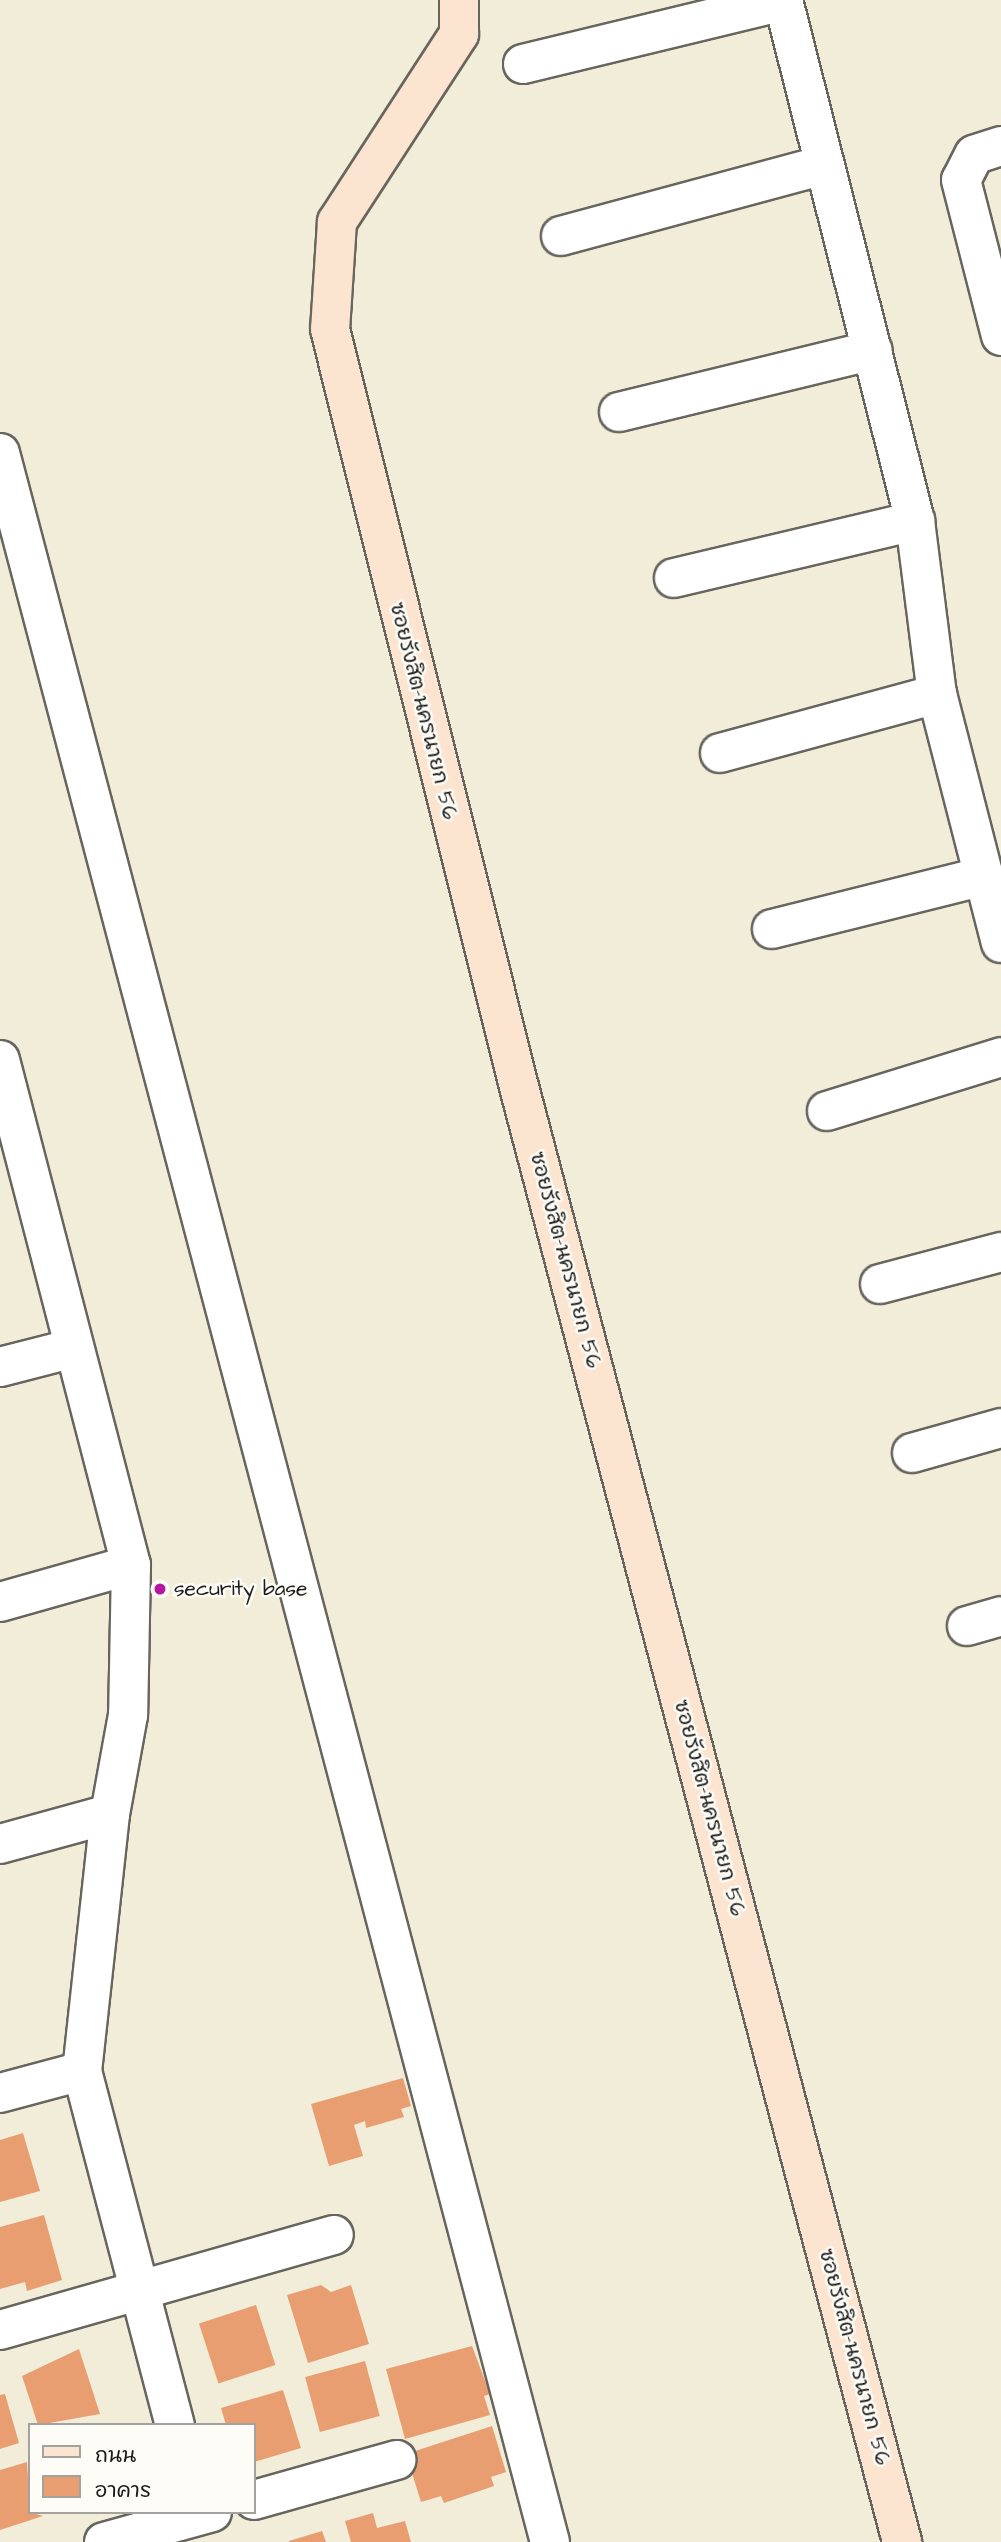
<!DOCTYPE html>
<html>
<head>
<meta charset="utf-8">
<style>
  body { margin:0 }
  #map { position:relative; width:1001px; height:2542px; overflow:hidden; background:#f1edd8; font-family:"Architects Daughter","Playpen Sans Thai",sans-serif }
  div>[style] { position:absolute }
  .building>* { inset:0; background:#e99e71; transform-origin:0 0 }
  .roads { filter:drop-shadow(2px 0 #67655e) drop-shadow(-2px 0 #67655e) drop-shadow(0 2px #67655e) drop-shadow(0 -2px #67655e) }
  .street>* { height:38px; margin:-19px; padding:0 19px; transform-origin:19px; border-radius:19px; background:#fff }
  .secondary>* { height:38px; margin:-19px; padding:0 19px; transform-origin:19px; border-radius:19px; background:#fce5d0 }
  .dots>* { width:19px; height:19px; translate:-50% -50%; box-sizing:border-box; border:4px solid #fdfcf7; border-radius:50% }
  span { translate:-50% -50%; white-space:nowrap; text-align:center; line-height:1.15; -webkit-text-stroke:5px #fdfcf7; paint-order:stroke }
  .street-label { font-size:21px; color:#1c1c1c }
  .poi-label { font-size:21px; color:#1c1c1c }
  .left { translate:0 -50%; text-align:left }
  .legend { position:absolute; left:28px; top:2423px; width:228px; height:91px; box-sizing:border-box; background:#fdfcf7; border:2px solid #a3a29f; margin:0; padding:9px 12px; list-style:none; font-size:21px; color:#1c1c1c }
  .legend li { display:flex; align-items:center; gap:14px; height:35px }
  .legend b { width:35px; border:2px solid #a3a29f }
</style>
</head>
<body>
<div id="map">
  <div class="building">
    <div style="clip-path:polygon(403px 2078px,411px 2106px,401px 2109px,404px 2117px,366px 2128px,365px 2121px,354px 2125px,363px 2156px,329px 2166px,311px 2104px)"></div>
    <div style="clip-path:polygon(23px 2133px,40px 2191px,0 2202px,0 2140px)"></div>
    <div style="clip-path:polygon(44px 2215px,62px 2280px,27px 2291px,25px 2282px,0 2289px,0 2227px)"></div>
    <div style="clip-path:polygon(321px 2285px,331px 2292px,351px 2285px,369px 2344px,308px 2363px,287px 2295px)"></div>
    <div style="left:256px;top:2305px;width:63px;height:60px;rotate:72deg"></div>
    <div style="clip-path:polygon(472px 2346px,490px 2394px,484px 2396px,490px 2415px,405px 2439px,386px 2369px)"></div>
    <div style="clip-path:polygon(79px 2349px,100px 2414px,38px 2425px,22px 2376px)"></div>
    <div style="left:365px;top:2361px;width:57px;height:62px;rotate:75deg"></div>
    <div style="clip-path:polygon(283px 2390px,301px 2448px,254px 2462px,254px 2425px,226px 2425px,221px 2408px)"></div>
    <div style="clip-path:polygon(5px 2394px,19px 2443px,0 2449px,0 2395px)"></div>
    <div style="clip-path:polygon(492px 2426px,506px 2472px,491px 2477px,494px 2486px,444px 2503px,441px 2496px,421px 2502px,406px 2454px)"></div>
    <div style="clip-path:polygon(27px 2462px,30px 2512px,43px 2516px,0 2530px,0 2470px)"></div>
    <div style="clip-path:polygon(373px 2513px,377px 2528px,405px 2521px,411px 2542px,351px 2542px,345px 2521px)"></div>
    <div style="clip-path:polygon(322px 2531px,326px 2542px,289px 2542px,289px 2541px)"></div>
  </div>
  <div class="roads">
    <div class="street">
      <div style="left:783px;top:0;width:537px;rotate:75.78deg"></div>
      <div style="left:915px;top:521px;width:174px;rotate:82.8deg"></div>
      <div style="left:937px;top:694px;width:257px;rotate:75.6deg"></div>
      <div style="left:523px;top:64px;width:268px;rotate:-13.6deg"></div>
      <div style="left:1001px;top:146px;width:28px;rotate:162deg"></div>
      <div style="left:974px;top:155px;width:28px;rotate:117deg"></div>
      <div style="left:961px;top:180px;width:161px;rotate:75.6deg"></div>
      <div style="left:561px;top:236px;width:273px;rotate:-15.1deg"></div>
      <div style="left:619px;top:412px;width:261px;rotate:-13.7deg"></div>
      <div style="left:0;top:453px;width:2160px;rotate:75.25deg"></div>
      <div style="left:674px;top:578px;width:248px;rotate:-13.3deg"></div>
      <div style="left:720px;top:753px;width:225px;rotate:-15.2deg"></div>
      <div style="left:772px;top:929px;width:219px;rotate:-14deg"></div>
      <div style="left:0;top:1060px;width:522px;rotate:75.46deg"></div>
      <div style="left:131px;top:1565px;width:150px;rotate:91.1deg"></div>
      <div style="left:128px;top:1715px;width:101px;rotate:100.3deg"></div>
      <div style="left:110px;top:1814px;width:259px;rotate:96.2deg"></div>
      <div style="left:82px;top:2071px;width:366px;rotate:75.3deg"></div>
      <div style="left:827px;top:1111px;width:182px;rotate:-17.2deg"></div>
      <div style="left:880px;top:1284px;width:125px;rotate:-14.8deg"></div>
      <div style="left:0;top:1367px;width:76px;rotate:-14.4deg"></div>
      <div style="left:912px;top:1453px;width:92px;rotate:-15.7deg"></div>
      <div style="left:0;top:1602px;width:136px;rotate:-15.8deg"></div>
      <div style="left:967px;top:1626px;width:35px;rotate:-16deg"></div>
      <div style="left:0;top:1844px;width:114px;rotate:-15.3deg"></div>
      <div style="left:0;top:2093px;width:85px;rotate:-15deg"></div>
      <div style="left:0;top:2330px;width:347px;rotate:-15.9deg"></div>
      <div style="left:254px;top:2500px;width:148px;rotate:-15.7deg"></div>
      <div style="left:104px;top:2542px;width:112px;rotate:-15.5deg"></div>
    </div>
    <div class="secondary">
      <div style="left:459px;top:0;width:34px;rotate:90deg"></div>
      <div style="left:459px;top:34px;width:224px;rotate:123deg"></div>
      <div style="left:337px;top:222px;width:107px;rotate:93.7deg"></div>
      <div style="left:330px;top:329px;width:777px;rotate:76deg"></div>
      <div style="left:518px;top:1083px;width:1509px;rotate:75.25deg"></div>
    </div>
  </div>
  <div class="dots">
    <div style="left:160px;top:1589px;background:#b5179e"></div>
  </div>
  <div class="street-label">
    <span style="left:423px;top:711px;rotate:76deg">ซอยรังสิต-นครนายก 56</span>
    <span style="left:565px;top:1260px;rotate:75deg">ซอยรังสิต-นครนายก 56</span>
    <span style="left:709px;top:1808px;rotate:75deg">ซอยรังสิต-นครนายก 56</span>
    <span style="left:854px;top:2357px;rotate:75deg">ซอยรังสิต-นครนายก 56</span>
  </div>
  <div class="poi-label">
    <span class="left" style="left:174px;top:1589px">security base</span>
  </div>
  <ul class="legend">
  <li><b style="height:9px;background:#fce5d0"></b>ถนน</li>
  <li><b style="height:19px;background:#e99e71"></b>อาคาร</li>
  </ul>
</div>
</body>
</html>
